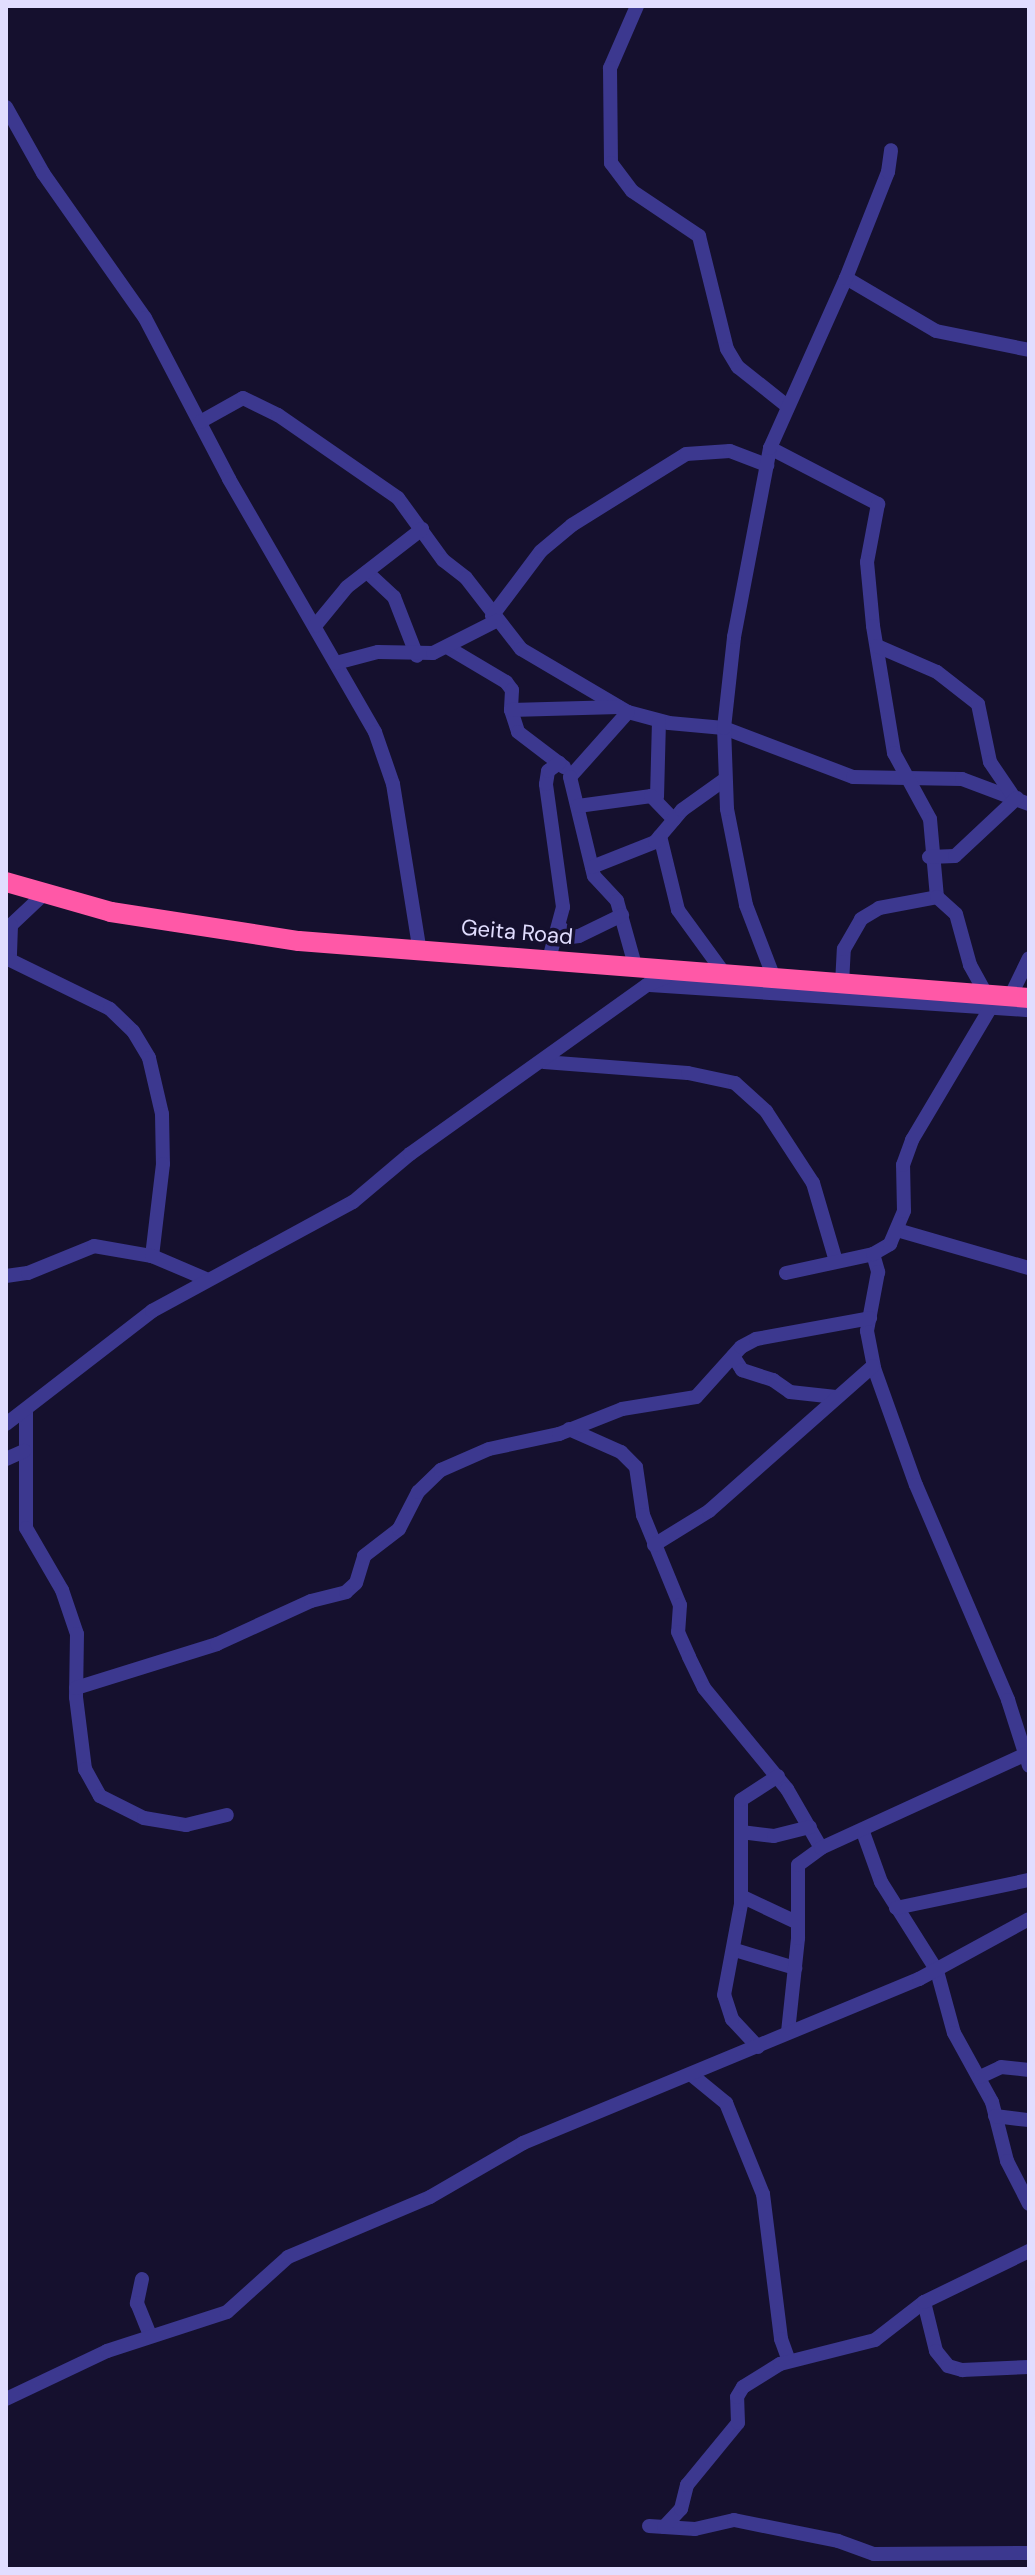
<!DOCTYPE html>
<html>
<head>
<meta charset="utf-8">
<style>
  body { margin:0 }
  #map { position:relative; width:1035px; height:2575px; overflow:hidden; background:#15102e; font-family:"DM Sans",sans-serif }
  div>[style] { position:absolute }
  .minor>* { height:14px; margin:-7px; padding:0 7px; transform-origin:7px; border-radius:7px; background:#3c388f }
  .highway>* { height:20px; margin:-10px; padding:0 10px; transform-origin:10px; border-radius:10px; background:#ff58a7 }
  span { translate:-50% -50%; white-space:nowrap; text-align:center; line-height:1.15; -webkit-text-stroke:7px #15102e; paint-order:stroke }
  .street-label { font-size:22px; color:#e1ddff }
  .frame { position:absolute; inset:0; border:8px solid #e1ddff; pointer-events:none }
</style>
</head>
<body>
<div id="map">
  <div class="minor">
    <div style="left:637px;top:6px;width:68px;rotate:113.5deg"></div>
    <div style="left:610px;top:68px;width:95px;rotate:89.4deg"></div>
    <div style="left:611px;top:163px;width:35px;rotate:53deg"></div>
    <div style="left:632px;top:191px;width:81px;rotate:33.9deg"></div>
    <div style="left:699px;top:236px;width:116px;rotate:76.1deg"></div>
    <div style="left:727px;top:349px;width:21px;rotate:59deg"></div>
    <div style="left:738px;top:367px;width:61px;rotate:38.4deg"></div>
    <div style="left:6px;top:107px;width:76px;rotate:60.7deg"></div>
    <div style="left:43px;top:173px;width:177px;rotate:54.9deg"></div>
    <div style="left:145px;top:318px;width:182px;rotate:62.4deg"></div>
    <div style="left:229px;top:479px;width:292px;rotate:60deg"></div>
    <div style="left:375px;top:732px;width:55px;rotate:70.9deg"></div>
    <div style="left:393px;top:784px;width:165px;rotate:80.9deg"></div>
    <div style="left:846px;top:278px;width:104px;rotate:30.5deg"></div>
    <div style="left:936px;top:331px;width:95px;rotate:11.5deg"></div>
    <div style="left:200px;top:422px;width:49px;rotate:-29.2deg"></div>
    <div style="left:243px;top:398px;width:39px;rotate:26deg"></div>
    <div style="left:278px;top:415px;width:146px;rotate:34.7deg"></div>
    <div style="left:398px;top:498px;width:77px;rotate:54deg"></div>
    <div style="left:443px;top:560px;width:29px;rotate:38deg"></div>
    <div style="left:466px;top:578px;width:90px;rotate:52.2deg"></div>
    <div style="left:521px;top:649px;width:124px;rotate:30.5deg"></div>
    <div style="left:628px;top:712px;width:42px;rotate:15deg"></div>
    <div style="left:669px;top:723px;width:55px;rotate:5.2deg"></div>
    <div style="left:724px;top:728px;width:138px;rotate:20.8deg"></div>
    <div style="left:853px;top:777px;width:109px;rotate:1.1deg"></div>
    <div style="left:962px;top:779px;width:72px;rotate:20.5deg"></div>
    <div style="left:770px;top:448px;width:122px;rotate:27.4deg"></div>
    <div style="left:878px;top:504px;width:59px;rotate:100.7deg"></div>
    <div style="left:867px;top:562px;width:64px;rotate:84.6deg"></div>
    <div style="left:873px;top:626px;width:129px;rotate:80.6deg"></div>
    <div style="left:894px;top:753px;width:75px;rotate:61.4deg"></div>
    <div style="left:930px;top:819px;width:78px;rotate:84.9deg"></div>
    <div style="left:367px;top:572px;width:37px;rotate:43deg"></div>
    <div style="left:394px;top:597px;width:63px;rotate:68.7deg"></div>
    <div style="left:492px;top:616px;width:81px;rotate:-53deg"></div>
    <div style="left:541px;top:551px;width:40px;rotate:-40deg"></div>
    <div style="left:572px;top:525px;width:134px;rotate:-31.9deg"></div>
    <div style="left:686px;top:454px;width:44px;rotate:-3.9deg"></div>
    <div style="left:730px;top:451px;width:40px;rotate:21deg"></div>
    <div style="left:315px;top:626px;width:50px;rotate:-50.6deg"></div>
    <div style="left:347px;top:587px;width:95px;rotate:-37.7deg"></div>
    <div style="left:877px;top:646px;width:65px;rotate:23.4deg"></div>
    <div style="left:937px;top:672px;width:52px;rotate:38deg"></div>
    <div style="left:978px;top:704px;width:59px;rotate:78.3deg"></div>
    <div style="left:990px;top:762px;width:41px;rotate:55.9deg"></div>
    <div style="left:447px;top:647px;width:69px;rotate:30.7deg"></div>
    <div style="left:506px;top:682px;width:10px;rotate:53deg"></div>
    <div style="left:512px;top:690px;width:20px;rotate:93deg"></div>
    <div style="left:511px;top:710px;width:23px;rotate:72deg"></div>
    <div style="left:518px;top:732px;width:58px;rotate:37.3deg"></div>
    <div style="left:336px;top:663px;width:43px;rotate:-14.7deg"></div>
    <div style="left:378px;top:652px;width:55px;rotate:1deg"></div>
    <div style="left:433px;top:653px;width:71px;rotate:-26.9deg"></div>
    <div style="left:511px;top:710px;width:108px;rotate:-1.6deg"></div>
    <div style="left:628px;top:712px;width:87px;rotate:131.7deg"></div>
    <div style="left:570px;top:777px;width:102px;rotate:76.4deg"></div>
    <div style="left:594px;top:876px;width:34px;rotate:47deg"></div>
    <div style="left:617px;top:901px;width:66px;rotate:74.3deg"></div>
    <div style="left:657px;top:797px;width:76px;rotate:-88.5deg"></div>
    <div style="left:578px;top:806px;width:74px;rotate:-7.8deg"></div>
    <div style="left:651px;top:796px;width:33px;rotate:46deg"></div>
    <div style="left:660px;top:836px;width:76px;rotate:76.3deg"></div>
    <div style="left:678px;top:910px;width:78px;rotate:53.9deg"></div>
    <div style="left:929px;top:857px;width:26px;rotate:-2deg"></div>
    <div style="left:955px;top:856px;width:85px;rotate:-43.1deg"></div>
    <div style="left:592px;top:867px;width:68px;rotate:-21.6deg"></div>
    <div style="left:655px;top:842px;width:42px;rotate:-49.8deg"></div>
    <div style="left:682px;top:810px;width:52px;rotate:-35.5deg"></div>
    <div style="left:44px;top:894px;width:45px;rotate:136.8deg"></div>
    <div style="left:11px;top:925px;width:35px;rotate:92deg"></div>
    <div style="left:10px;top:960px;width:111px;rotate:26.1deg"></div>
    <div style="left:110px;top:1009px;width:32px;rotate:44deg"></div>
    <div style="left:133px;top:1031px;width:31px;rotate:59deg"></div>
    <div style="left:149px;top:1058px;width:57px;rotate:76.9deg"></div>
    <div style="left:162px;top:1114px;width:50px;rotate:88.9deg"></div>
    <div style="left:163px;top:1164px;width:93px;rotate:96.8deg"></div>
    <div style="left:561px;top:928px;width:13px;rotate:42deg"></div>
    <div style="left:571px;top:937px;width:8px;rotate:-7deg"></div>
    <div style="left:579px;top:936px;width:48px;rotate:-26deg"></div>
    <div style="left:549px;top:959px;width:54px;rotate:-74.9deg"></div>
    <div style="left:563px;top:907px;width:124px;rotate:-97.9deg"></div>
    <div style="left:546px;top:784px;width:13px;rotate:-81deg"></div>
    <div style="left:548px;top:771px;width:14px;rotate:-36deg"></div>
    <div style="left:774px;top:978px;width:78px;rotate:-111deg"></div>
    <div style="left:746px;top:905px;width:98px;rotate:-101.2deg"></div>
    <div style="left:727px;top:809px;width:81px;rotate:-92.1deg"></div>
    <div style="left:724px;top:728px;width:92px;rotate:-83.7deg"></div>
    <div style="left:734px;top:637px;width:192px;rotate:-79.2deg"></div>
    <div style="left:770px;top:448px;width:186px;rotate:-65.9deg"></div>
    <div style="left:846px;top:278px;width:114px;rotate:-68.4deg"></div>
    <div style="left:888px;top:172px;width:22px;rotate:-82deg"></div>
    <div style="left:842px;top:984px;width:35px;rotate:-87deg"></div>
    <div style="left:844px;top:949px;width:34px;rotate:-60deg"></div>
    <div style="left:861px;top:919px;width:21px;rotate:-31deg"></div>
    <div style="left:879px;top:908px;width:59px;rotate:-10.7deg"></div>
    <div style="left:937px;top:897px;width:25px;rotate:42deg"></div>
    <div style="left:956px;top:914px;width:53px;rotate:74.6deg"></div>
    <div style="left:970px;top:965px;width:35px;rotate:61deg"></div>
    <div style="left:650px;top:985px;width:380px;rotate:3.8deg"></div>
    <div style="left:1010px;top:997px;width:43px;rotate:-64deg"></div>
    <div style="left:544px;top:1062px;width:144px;rotate:4.4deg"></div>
    <div style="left:688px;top:1073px;width:48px;rotate:12deg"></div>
    <div style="left:735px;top:1083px;width:42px;rotate:42.1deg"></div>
    <div style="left:766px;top:1111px;width:86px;rotate:56.9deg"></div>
    <div style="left:813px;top:1183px;width:81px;rotate:73.6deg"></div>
    <div style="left:897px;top:1230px;width:137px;rotate:16.1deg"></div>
    <div style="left:873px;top:1254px;width:19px;rotate:74deg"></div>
    <div style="left:878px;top:1272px;width:60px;rotate:100.6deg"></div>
    <div style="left:867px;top:1331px;width:38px;rotate:79deg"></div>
    <div style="left:874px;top:1368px;width:124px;rotate:70.3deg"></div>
    <div style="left:916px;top:1485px;width:234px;rotate:66.8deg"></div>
    <div style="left:1008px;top:1700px;width:69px;rotate:72.3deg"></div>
    <div style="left:786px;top:1273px;width:89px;rotate:-12.3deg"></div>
    <div style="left:873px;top:1254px;width:20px;rotate:-30deg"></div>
    <div style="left:890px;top:1244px;width:36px;rotate:-67deg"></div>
    <div style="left:904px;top:1211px;width:46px;rotate:-91.2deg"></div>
    <div style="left:903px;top:1165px;width:27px;rotate:-70deg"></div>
    <div style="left:912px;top:1140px;width:155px;rotate:-59.3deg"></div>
    <div style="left:6px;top:1276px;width:22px;rotate:-8deg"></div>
    <div style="left:28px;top:1273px;width:71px;rotate:-22.2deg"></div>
    <div style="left:94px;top:1246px;width:59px;rotate:9.8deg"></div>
    <div style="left:152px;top:1256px;width:59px;rotate:23.1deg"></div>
    <div style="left:733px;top:1356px;width:17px;rotate:57deg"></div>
    <div style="left:742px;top:1370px;width:33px;rotate:18deg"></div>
    <div style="left:773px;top:1380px;width:21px;rotate:35deg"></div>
    <div style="left:790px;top:1392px;width:46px;rotate:6.2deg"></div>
    <div style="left:26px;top:1410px;width:118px;rotate:90deg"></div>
    <div style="left:26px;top:1528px;width:72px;rotate:59.9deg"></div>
    <div style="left:62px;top:1590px;width:46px;rotate:71.2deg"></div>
    <div style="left:77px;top:1634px;width:63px;rotate:90.9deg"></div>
    <div style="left:76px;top:1697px;width:73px;rotate:82.9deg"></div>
    <div style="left:85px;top:1769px;width:31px;rotate:61deg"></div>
    <div style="left:100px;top:1796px;width:49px;rotate:26.6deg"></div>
    <div style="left:144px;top:1818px;width:43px;rotate:9.5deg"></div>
    <div style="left:186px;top:1825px;width:42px;rotate:-13.7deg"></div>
    <div style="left:6px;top:1424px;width:185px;rotate:-37.7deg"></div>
    <div style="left:152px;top:1311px;width:229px;rotate:-28.5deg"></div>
    <div style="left:353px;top:1202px;width:75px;rotate:-40.1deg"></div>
    <div style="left:410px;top:1154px;width:291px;rotate:-35.5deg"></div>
    <div style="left:647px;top:985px;width:30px;rotate:-23deg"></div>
    <div style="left:569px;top:1429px;width:57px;rotate:23.9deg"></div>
    <div style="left:621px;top:1452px;width:21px;rotate:45deg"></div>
    <div style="left:636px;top:1467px;width:49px;rotate:81.7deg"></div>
    <div style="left:643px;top:1515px;width:97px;rotate:67.7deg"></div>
    <div style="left:680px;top:1605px;width:27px;rotate:94deg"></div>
    <div style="left:678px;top:1632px;width:27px;rotate:66deg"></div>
    <div style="left:689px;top:1657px;width:34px;rotate:64deg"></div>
    <div style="left:704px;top:1688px;width:131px;rotate:50.6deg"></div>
    <div style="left:787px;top:1789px;width:68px;rotate:60deg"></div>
    <div style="left:6px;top:1459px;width:20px;rotate:-24deg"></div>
    <div style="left:654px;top:1545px;width:65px;rotate:-31.7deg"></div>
    <div style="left:709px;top:1511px;width:219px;rotate:-41.5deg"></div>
    <div style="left:76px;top:1688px;width:148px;rotate:-17.3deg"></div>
    <div style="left:217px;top:1644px;width:103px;rotate:-24.6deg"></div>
    <div style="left:311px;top:1601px;width:36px;rotate:-14deg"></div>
    <div style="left:346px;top:1592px;width:13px;rotate:-42deg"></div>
    <div style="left:356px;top:1583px;width:28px;rotate:-73deg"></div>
    <div style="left:364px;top:1556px;width:44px;rotate:-37.6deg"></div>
    <div style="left:399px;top:1529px;width:42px;rotate:-62.8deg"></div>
    <div style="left:418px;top:1492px;width:32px;rotate:-44deg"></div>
    <div style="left:441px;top:1470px;width:52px;rotate:-23.6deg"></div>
    <div style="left:489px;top:1449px;width:72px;rotate:-12.1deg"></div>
    <div style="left:559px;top:1434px;width:68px;rotate:-21.6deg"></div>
    <div style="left:622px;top:1409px;width:75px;rotate:-9.2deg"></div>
    <div style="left:696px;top:1397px;width:67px;rotate:-48deg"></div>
    <div style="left:741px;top:1347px;width:17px;rotate:-28deg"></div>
    <div style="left:756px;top:1339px;width:116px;rotate:-10.4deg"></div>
    <div style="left:741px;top:1832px;width:33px;rotate:7deg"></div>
    <div style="left:774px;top:1836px;width:37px;rotate:-14deg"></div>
    <div style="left:863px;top:1832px;width:53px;rotate:70.2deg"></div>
    <div style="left:881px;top:1882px;width:105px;rotate:57.8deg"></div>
    <div style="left:937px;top:1971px;width:64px;rotate:74.7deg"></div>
    <div style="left:954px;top:2033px;width:79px;rotate:61.2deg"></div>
    <div style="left:992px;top:2102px;width:61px;rotate:75.7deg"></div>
    <div style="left:1007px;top:2161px;width:48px;rotate:62.9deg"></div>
    <div style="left:741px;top:1896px;width:63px;rotate:25.3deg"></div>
    <div style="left:896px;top:1908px;width:136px;rotate:-11.9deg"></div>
    <div style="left:735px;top:1950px;width:63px;rotate:16.7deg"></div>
    <div style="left:788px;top:2032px;width:95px;rotate:-83.9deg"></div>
    <div style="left:798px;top:1938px;width:73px;rotate:-90deg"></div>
    <div style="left:798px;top:1865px;width:29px;rotate:-36deg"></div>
    <div style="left:821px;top:1848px;width:226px;rotate:-24.6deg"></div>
    <div style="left:758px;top:2047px;width:38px;rotate:-133deg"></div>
    <div style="left:732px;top:2019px;width:25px;rotate:-108deg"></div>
    <div style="left:724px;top:1995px;width:93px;rotate:-79.4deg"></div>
    <div style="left:741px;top:1904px;width:104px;rotate:-90deg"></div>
    <div style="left:741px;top:1800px;width:44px;rotate:-33deg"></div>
    <div style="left:693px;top:2076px;width:43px;rotate:39.3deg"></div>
    <div style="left:726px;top:2103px;width:98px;rotate:67.9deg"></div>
    <div style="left:763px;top:2194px;width:146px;rotate:82.9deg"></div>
    <div style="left:781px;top:2339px;width:23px;rotate:70deg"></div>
    <div style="left:980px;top:2077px;width:23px;rotate:-25deg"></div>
    <div style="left:1001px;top:2067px;width:28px;rotate:6deg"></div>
    <div style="left:995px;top:2116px;width:34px;rotate:7deg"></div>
    <div style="left:142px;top:2279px;width:25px;rotate:102deg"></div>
    <div style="left:137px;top:2303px;width:35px;rotate:68deg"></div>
    <div style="left:924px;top:2302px;width:50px;rotate:76.2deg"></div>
    <div style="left:936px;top:2351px;width:19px;rotate:51deg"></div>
    <div style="left:948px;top:2366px;width:15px;rotate:16deg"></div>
    <div style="left:962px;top:2370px;width:67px;rotate:-2.6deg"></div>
    <div style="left:6px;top:2399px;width:112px;rotate:-25.4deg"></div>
    <div style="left:107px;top:2351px;width:126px;rotate:-18deg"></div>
    <div style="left:227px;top:2312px;width:82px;rotate:-42deg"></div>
    <div style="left:288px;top:2257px;width:154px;rotate:-22.9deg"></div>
    <div style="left:430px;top:2197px;width:108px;rotate:-30.1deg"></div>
    <div style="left:523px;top:2143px;width:429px;rotate:-22.5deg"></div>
    <div style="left:919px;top:1979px;width:125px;rotate:-28.6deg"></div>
    <div style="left:649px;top:2526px;width:46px;rotate:3.7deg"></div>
    <div style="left:695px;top:2529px;width:40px;rotate:-13deg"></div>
    <div style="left:734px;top:2520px;width:106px;rotate:11.4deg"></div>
    <div style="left:838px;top:2541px;width:38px;rotate:20deg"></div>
    <div style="left:874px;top:2554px;width:155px;rotate:-0.4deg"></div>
    <div style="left:664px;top:2527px;width:25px;rotate:-47deg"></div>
    <div style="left:681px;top:2509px;width:25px;rotate:-76deg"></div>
    <div style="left:687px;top:2485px;width:80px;rotate:-50.6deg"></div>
    <div style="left:738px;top:2423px;width:26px;rotate:-92deg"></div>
    <div style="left:737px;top:2397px;width:12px;rotate:-59deg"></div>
    <div style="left:743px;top:2387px;width:44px;rotate:-31.9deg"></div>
    <div style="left:780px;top:2364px;width:98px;rotate:-14.2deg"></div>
    <div style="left:875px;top:2340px;width:62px;rotate:-37.8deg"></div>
    <div style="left:924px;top:2302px;width:117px;rotate:-25.9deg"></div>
  </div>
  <div class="highway">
    <div style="left:6px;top:882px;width:109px;rotate:15.9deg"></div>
    <div style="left:111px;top:912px;width:190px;rotate:8.8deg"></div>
    <div style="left:299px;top:941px;width:732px;rotate:4.46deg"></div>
  </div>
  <div class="street-label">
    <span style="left:517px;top:932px;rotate:5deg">Geita Road</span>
  </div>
  <div class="frame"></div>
</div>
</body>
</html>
